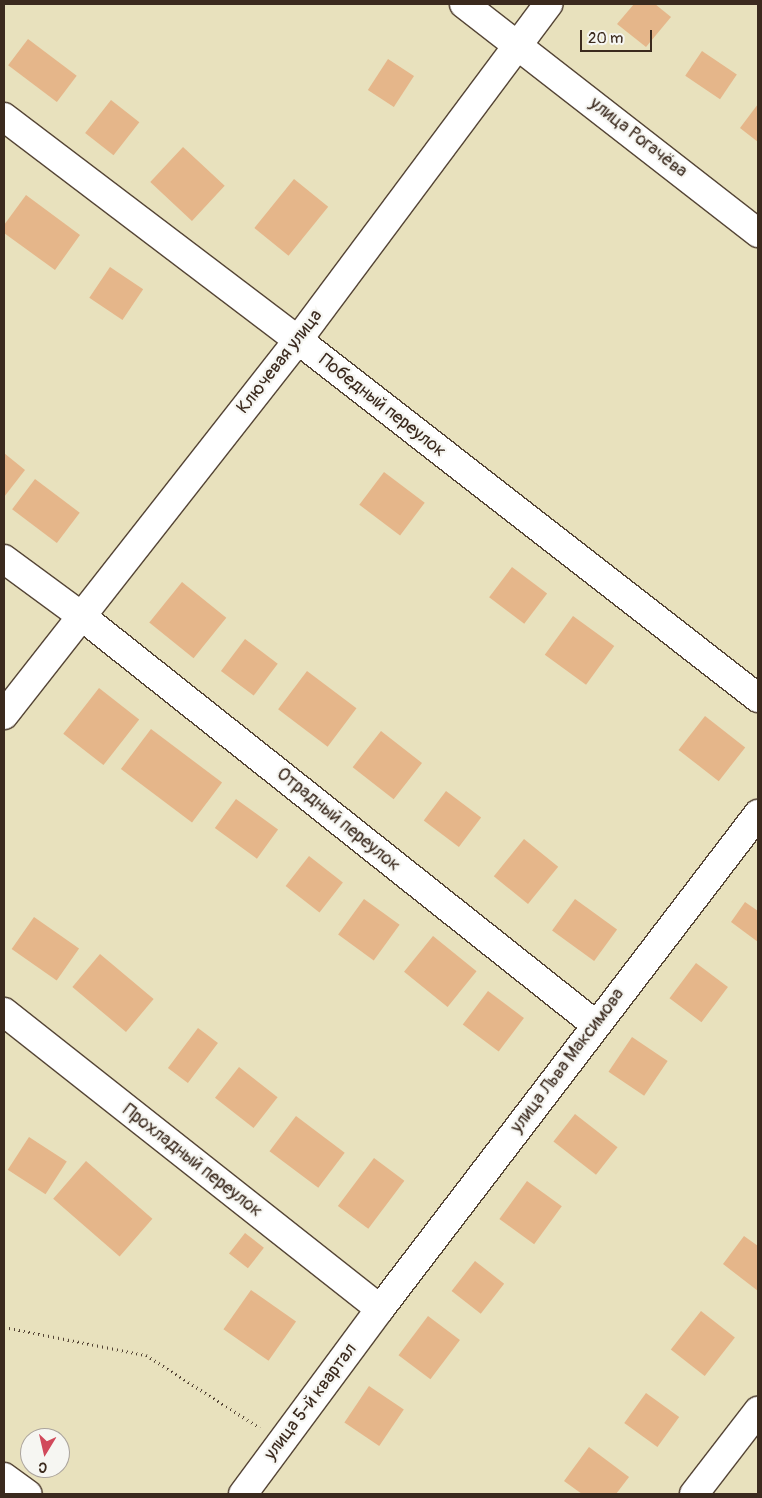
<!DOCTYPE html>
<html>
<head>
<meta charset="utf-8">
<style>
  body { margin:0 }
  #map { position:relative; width:762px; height:1498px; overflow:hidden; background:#e8e1bd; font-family:Pangolin,sans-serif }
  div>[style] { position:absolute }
  .building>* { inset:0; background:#e5b68a; transform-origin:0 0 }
  .path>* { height:3px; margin-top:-1.5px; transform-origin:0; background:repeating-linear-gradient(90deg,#554536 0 1px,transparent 0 5px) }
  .roads { filter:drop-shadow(1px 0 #554536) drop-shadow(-1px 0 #554536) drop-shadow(0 1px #554536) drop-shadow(0 -1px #554536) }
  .minor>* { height:28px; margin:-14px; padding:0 14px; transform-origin:14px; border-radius:14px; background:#fff }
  span { translate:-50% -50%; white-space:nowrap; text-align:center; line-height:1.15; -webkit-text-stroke:4.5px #f6f6f2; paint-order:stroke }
  .street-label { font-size:18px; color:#3b2a1e }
  .frame { position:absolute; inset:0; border:5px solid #3b2a1e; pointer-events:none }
  .north { position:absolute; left:20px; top:1428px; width:50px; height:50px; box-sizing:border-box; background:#f6f6f2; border:1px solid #aba49d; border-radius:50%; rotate:189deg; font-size:14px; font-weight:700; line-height:20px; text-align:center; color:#3b2a1e }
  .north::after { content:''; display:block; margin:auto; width:18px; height:22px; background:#d1495b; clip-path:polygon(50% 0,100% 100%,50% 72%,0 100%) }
  .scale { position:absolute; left:580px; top:30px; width:72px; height:22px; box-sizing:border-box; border:2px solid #3b2a1e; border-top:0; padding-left:6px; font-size:15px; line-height:18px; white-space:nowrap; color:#3b2a1e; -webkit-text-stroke:4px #f6f6f2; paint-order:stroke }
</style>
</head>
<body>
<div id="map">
  <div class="building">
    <div style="clip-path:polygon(634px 4px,655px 4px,671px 17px,646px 47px,617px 24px)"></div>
    <div style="left:28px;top:39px;width:61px;height:33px;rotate:37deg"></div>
    <div style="left:702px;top:51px;width:42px;height:30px;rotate:34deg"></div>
    <div style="left:388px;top:59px;width:31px;height:37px;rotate:33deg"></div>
    <div style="left:111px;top:100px;width:36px;height:42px;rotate:38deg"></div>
    <div style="clip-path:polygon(758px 104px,758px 142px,740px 128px)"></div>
    <div style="left:183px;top:147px;width:57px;height:48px;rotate:43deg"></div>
    <div style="left:294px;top:179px;width:44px;height:63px;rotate:39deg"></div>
    <div style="clip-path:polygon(26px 195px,80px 235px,55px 270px,4px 233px,4px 225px)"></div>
    <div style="left:110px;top:267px;width:40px;height:37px;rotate:34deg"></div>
    <div style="clip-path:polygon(4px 453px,25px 470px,4px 497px)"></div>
    <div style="left:384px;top:472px;width:51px;height:41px;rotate:37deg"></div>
    <div style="left:35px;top:479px;width:56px;height:38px;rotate:37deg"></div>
    <div style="left:512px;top:567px;width:44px;height:38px;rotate:37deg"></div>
    <div style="left:182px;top:582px;width:57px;height:52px;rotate:39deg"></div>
    <div style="left:573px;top:616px;width:51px;height:48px;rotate:36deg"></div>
    <div style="left:245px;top:639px;width:41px;height:40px;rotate:37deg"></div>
    <div style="left:307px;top:671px;width:62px;height:48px;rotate:37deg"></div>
    <div style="left:99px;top:688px;width:51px;height:58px;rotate:38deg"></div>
    <div style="left:705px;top:716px;width:51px;height:43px;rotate:38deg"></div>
    <div style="left:151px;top:729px;width:89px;height:50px;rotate:37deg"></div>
    <div style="left:381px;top:731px;width:52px;height:46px;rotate:38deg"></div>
    <div style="left:446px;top:791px;width:44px;height:37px;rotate:37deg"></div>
    <div style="left:236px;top:799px;width:52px;height:36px;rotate:36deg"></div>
    <div style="left:524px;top:839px;width:44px;height:48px;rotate:39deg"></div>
    <div style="left:309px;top:856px;width:43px;height:38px;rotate:38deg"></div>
    <div style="left:364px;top:899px;width:44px;height:44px;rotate:36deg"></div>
    <div style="left:575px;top:899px;width:52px;height:39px;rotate:36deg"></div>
    <div style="clip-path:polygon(745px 902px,758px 911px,758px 942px,731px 922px)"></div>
    <div style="left:34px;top:917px;width:55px;height:39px;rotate:35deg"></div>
    <div style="left:433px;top:936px;width:56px;height:46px;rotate:39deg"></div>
    <div style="left:100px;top:954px;width:70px;height:43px;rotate:40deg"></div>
    <div style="left:696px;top:963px;width:40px;height:44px;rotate:37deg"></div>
    <div style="left:488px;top:991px;width:45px;height:42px;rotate:37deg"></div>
    <div style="left:198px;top:1028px;width:25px;height:50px;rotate:37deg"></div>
    <div style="left:632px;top:1037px;width:43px;height:42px;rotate:34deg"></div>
    <div style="left:239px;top:1067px;width:49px;height:39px;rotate:38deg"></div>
    <div style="left:575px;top:1114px;width:54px;height:35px;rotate:38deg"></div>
    <div style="left:296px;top:1116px;width:61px;height:44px;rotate:37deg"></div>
    <div style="left:29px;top:1137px;width:45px;height:39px;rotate:33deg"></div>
    <div style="left:374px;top:1158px;width:38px;height:60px;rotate:37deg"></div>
    <div style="left:86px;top:1161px;width:88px;height:50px;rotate:41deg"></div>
    <div style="left:527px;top:1181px;width:43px;height:47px;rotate:36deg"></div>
    <div style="left:245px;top:1233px;width:24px;height:26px;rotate:38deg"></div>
    <div style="clip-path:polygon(744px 1236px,758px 1246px,758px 1291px,723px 1264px)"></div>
    <div style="left:475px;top:1261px;width:37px;height:38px;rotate:38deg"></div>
    <div style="left:251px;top:1290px;width:55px;height:48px;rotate:35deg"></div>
    <div style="left:701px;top:1311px;width:43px;height:49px;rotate:38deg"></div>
    <div style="left:428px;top:1316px;width:40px;height:49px;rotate:37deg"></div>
    <div style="left:369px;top:1386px;width:42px;height:44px;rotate:34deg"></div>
    <div style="left:646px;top:1393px;width:41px;height:37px;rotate:36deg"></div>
    <div style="clip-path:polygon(589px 1447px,629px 1477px,616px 1494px,582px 1494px,564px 1481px)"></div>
  </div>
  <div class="path">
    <div style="left:4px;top:1327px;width:145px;rotate:11.2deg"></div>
    <div style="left:146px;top:1355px;width:135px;rotate:32.6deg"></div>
  </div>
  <div class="roads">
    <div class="minor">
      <div style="left:464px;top:4px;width:373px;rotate:37.9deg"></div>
      <div style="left:4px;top:117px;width:369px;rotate:37.2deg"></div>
      <div style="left:298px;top:340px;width:583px;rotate:37.89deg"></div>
      <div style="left:4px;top:559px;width:94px;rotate:36.4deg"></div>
      <div style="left:80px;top:615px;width:659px;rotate:38.47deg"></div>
      <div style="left:4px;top:715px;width:477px;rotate:-51.9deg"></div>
      <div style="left:298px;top:340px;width:419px;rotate:-53.3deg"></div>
      <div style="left:4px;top:1012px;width:479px;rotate:38.3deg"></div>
      <div style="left:4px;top:1477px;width:29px;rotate:36deg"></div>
      <div style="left:243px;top:1494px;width:230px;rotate:-53.5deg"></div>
      <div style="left:380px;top:1309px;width:623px;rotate:-52.63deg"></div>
      <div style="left:694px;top:1494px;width:105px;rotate:-52.4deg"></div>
    </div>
  </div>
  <div class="street-label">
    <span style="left:638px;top:138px;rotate:38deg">улица Рогачёва</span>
    <span style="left:280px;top:362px;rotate:-52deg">Ключевая улица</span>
    <span style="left:382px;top:406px;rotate:38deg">Победный переулок</span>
    <span style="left:338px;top:820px;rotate:39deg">Отрадный переулок</span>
    <span style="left:568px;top:1061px;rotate:-53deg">улица Льва Максимова</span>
    <span style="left:192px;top:1161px;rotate:38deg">Прохладный переулок</span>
    <span style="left:311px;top:1402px;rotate:-53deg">улица 5-й квартал</span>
  </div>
  <div class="frame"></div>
  <div class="north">С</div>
  <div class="scale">20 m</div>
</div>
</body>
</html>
